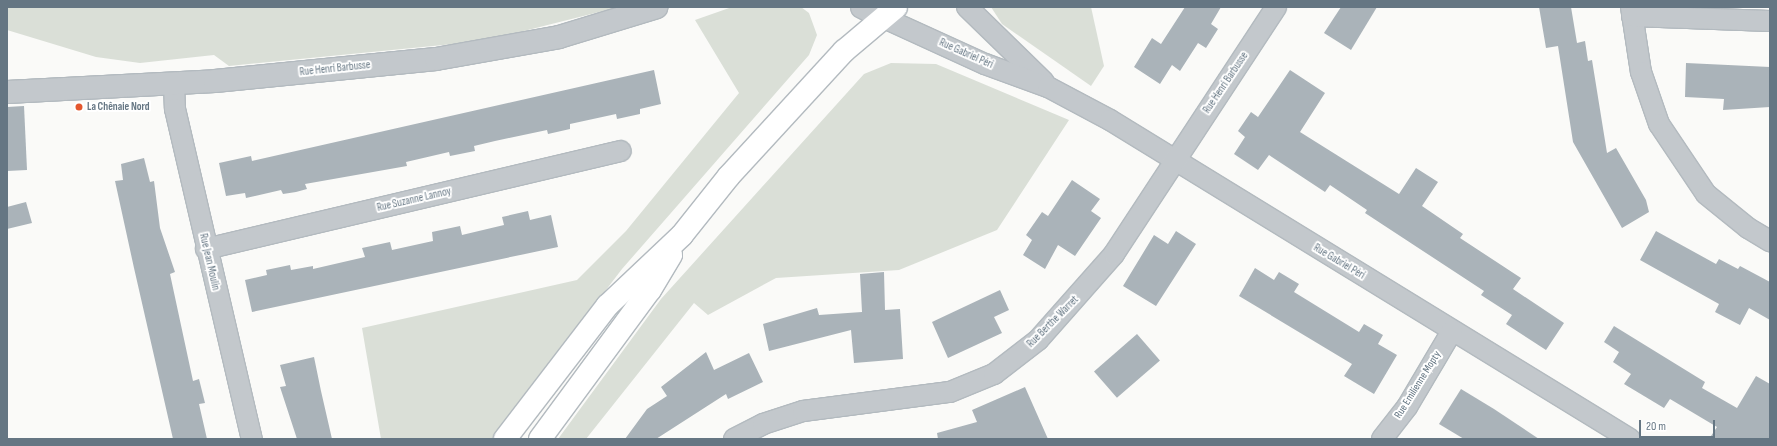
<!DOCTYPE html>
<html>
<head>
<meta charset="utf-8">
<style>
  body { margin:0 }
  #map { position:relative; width:1777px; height:446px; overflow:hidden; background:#fafaf8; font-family:"Sofia Sans Condensed",sans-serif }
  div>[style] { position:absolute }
  .green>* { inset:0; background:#dadfd7 }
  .building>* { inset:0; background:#aab3b9; transform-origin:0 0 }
  .roads { filter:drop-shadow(1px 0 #b3babf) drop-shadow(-1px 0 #b3babf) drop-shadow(0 1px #b3babf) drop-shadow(0 -1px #b3babf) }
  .minor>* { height:20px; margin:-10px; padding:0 10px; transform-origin:10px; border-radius:10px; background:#c3c8cc }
  .tertiary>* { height:22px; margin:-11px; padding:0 11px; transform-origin:11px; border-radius:11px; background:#c3c8cc }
  .secondary>* { height:22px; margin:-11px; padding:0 11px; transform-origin:11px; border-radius:11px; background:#fff }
  .dots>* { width:11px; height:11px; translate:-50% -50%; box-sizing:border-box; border:2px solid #fff; border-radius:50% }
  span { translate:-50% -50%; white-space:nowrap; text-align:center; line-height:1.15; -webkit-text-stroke:4px #fff; paint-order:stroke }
  .street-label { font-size:11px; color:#657683 }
  .poi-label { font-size:11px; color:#657683; font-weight:700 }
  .left { translate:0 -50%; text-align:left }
  .frame { position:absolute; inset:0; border:8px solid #657683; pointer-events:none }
  .scale { position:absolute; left:1639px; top:420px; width:76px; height:18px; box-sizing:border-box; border:2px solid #657683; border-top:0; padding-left:5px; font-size:12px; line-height:14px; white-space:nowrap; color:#657683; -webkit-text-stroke:3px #fff; paint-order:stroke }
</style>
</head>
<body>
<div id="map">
  <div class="green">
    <div style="clip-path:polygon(7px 7px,619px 7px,484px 41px,229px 66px,214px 55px,140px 63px,96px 57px,7px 30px)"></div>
    <div style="clip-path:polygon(732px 7px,801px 7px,809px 13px,817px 35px,809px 55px,622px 269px,492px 439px,381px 439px,362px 328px,577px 280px,626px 231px,739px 93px,695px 20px)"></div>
    <div style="clip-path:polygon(991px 7px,1091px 7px,1104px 66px,1091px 86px,1002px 24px)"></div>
    <div style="clip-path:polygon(891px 63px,936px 64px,1069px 120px,997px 230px,899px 270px,776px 278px,708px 315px,694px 303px,586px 439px,558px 439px,661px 299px,864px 74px)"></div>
  </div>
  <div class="building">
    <div style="clip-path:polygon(1185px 7px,1221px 7px,1211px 24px,1218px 29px,1206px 48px,1198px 43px,1180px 71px,1172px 65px,1160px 84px,1134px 67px,1152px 38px,1161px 44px)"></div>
    <div style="clip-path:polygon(1341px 7px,1377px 7px,1351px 50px,1324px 33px)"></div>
    <div style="clip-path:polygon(1539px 7px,1571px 7px,1577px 43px,1585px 41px,1588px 61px,1592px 60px,1607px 153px,1616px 148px,1646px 200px,1649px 212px,1622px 228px,1573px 142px,1558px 46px,1546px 48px)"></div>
    <div style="clip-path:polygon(1686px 63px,1770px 67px,1770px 107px,1723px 110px,1724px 99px,1685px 97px)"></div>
    <div style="clip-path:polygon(654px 70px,661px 104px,640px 109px,640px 114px,617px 119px,616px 114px,570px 124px,570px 129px,548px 134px,547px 130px,495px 141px,474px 146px,475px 151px,450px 156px,449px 152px,406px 162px,407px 166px,305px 184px,307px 189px,296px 192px,283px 194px,281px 190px,246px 198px,245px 193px,226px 196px,219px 163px,251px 156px,252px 161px)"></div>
    <div style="clip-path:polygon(1290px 70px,1325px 93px,1300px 132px,1399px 194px,1416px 168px,1438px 182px,1422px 206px,1463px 234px,1460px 238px,1521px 278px,1513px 289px,1564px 323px,1546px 350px,1506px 324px,1512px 315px,1481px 295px,1484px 291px,1365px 213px,1367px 210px,1330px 185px,1325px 192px,1269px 155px,1258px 170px,1234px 154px,1245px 137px,1238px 131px,1251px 112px,1258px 117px)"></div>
    <div style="clip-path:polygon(24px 106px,27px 170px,7px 171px,7px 107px)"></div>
    <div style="clip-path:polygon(144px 158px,150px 182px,154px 181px,160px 228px,175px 272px,170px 274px,193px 381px,199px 379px,205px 403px,199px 404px,207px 439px,173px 439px,134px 268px,115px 181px,123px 180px,121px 164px)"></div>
    <div style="clip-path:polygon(1072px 180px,1100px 199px,1091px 211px,1101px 218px,1075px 256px,1058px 245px,1045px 269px,1023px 255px,1032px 240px,1026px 235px,1042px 212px,1048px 216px)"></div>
    <div style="clip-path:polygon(26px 202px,32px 223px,7px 229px,7px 207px)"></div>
    <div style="clip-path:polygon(528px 211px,530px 220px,551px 215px,558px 247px,252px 312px,245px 280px,267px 275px,266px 270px,290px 265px,291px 270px,313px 266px,313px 269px,365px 257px,362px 248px,390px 242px,392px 250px,433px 241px,432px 232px,460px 226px,462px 235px,504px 225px,502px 217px)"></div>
    <div style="clip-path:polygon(1176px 231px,1196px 244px,1156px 306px,1123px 286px,1154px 235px,1168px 244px)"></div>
    <div style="clip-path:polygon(1656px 231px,1716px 264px,1719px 259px,1738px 269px,1740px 266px,1770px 282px,1770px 320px,1749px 308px,1740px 325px,1715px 312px,1719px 304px,1640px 260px)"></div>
    <div style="clip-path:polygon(1255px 268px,1274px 280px,1279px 272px,1299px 284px,1294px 292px,1359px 332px,1364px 324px,1383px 335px,1378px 344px,1397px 355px,1374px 394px,1344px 376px,1352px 364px,1239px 296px)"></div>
    <div style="clip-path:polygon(884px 272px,885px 310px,900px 309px,903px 359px,854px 363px,851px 330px,769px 351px,763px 324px,817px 308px,819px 315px,862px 312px,860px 274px)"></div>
    <div style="clip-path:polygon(1000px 290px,1009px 310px,994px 317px,1002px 333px,948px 358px,932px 322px)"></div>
    <div style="clip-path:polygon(1614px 326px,1705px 382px,1702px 388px,1737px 408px,1756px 376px,1770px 384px,1770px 439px,1709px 439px,1717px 427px,1670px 399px,1664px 408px,1624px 384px,1631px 374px,1613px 362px,1619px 352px,1604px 342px)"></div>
    <div style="left:1137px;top:334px;width:35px;height:57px;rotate:49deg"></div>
    <div style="clip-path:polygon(706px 352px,714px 370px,749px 353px,763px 382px,728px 399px,726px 394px,656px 439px,625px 439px,647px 409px,667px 396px,661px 387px)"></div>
    <div style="clip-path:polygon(314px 357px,321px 391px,332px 439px,297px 439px,280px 387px,286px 386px,280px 365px)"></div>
    <div style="clip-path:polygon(1025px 387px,1048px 439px,938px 439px,937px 433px,977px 422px,972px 410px)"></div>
    <div style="clip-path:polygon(1461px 389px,1494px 409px,1539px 439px,1464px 439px,1439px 424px)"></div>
  </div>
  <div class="roads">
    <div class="minor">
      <div style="left:967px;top:7px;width:107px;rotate:44.2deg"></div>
      <div style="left:1631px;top:7px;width:66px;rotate:81.3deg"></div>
      <div style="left:1641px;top:72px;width:55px;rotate:70.9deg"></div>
      <div style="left:1659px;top:124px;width:84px;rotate:56.1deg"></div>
      <div style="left:1706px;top:194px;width:54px;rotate:39deg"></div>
      <div style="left:1748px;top:228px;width:26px;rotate:31deg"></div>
      <div style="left:1632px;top:16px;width:138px;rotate:2.1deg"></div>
      <div style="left:884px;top:18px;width:111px;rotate:24.5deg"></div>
      <div style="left:985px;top:64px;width:67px;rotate:20.1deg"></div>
      <div style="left:1048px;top:87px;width:70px;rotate:28deg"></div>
      <div style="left:1110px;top:120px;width:610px;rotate:31.53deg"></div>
      <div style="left:174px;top:83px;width:26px;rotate:88deg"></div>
      <div style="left:175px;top:109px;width:339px;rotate:76.9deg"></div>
      <div style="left:206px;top:249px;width:426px;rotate:-13.3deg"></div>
      <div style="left:734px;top:439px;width:33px;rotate:-27deg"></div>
      <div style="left:763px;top:424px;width:42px;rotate:-18deg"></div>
      <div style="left:803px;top:411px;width:148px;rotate:-7.4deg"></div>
      <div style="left:950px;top:392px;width:48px;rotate:-22.2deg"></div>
      <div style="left:994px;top:374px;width:56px;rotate:-37.7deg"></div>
      <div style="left:1038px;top:340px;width:115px;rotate:-48.5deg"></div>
      <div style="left:1114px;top:254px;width:295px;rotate:-56.7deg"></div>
      <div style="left:1382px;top:439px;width:41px;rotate:-52deg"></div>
      <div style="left:1407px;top:407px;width:88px;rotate:-59.4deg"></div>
    </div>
    <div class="tertiary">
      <div style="left:862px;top:7px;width:25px;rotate:27deg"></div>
      <div style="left:7px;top:92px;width:208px;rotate:-3deg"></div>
      <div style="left:215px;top:81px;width:222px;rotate:-5.7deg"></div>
      <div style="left:436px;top:59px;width:125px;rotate:-10.1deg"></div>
      <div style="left:559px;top:37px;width:102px;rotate:-17deg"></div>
    </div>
    <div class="secondary">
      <div style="left:505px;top:439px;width:168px;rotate:-52.5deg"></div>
      <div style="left:607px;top:306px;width:103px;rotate:-43.4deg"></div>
      <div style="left:682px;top:235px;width:75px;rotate:-51.5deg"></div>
      <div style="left:729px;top:176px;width:170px;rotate:-47.4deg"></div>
      <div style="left:844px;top:51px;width:68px;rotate:-40.2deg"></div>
      <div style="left:540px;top:439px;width:185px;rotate:-53.6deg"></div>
      <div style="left:650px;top:290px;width:41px;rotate:-59deg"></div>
    </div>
  </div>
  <div class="dots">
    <div style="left:79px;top:107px;background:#e4572e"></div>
  </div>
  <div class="street-label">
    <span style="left:966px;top:54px;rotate:24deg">Rue Gabriel Péri</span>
    <span style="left:335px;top:69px;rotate:-6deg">Rue Henri Barbusse</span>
    <span style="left:1226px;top:83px;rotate:-56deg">Rue Henri Barbusse</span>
    <span style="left:414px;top:200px;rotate:-13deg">Rue Suzanne Lannoy</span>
    <span style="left:209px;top:262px;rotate:77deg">Rue Jean Moulin</span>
    <span style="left:1339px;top:262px;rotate:31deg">Rue Gabriel Péri</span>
    <span style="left:1053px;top:322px;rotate:-45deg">Rue Berthe Warret</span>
    <span style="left:1418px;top:385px;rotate:-58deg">Rue Emilienne Mopty</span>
  </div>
  <div class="poi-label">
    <span class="left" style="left:87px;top:107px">La Chênaie Nord</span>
  </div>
  <div class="frame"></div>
  <div class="scale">20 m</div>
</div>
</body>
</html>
